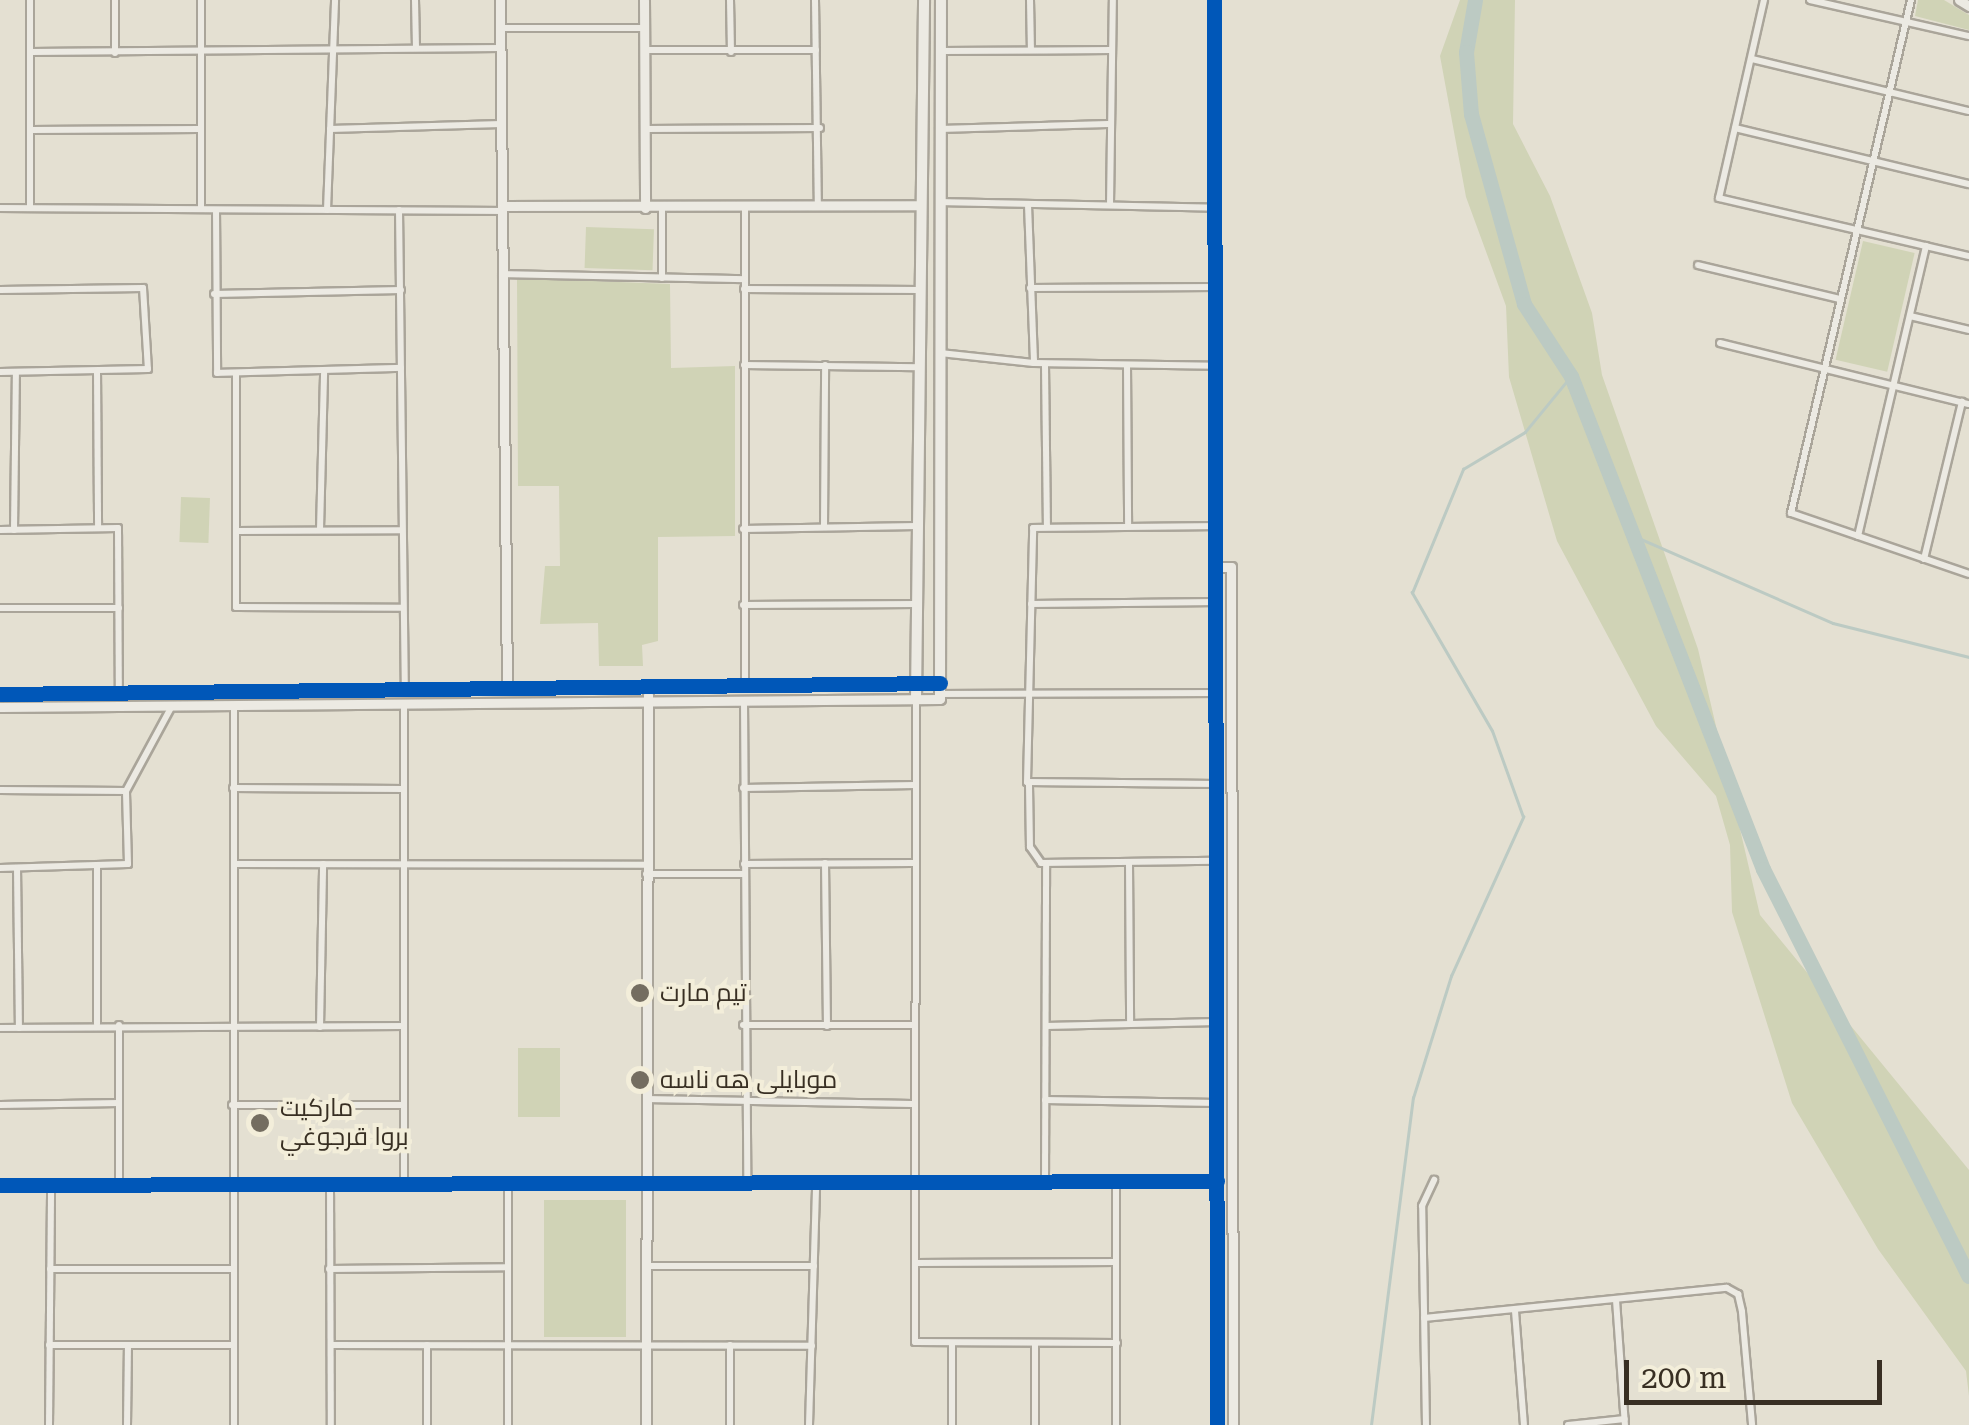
<!DOCTYPE html>
<html>
<head>
<meta charset="utf-8">
<style>
  body { margin:0 }
  #map { position:relative; width:1969px; height:1425px; overflow:hidden; background:#e4e0d2; font-family:"Roboto Serif",Cairo,serif }
  div>[style] { position:absolute }
  .green>* { inset:0; background:#d0d3b6; transform-origin:0 0 }
  .stream>* { height:2.5px; margin:-1.25px; padding:0 1.25px; transform-origin:1.25px; border-radius:1.25px; background:#bccac3 }
  .river>* { height:15px; margin:-7.5px; padding:0 7.5px; transform-origin:7.5px; border-radius:7.5px; background:#bccac3 }
  .roads { filter:drop-shadow(2px 0 #aaa59a) drop-shadow(-2px 0 #aaa59a) drop-shadow(0 2px #aaa59a) drop-shadow(0 -2px #aaa59a) }
  .minor>* { height:6px; margin:-3px; padding:0 3px; transform-origin:3px; border-radius:3px; background:#eceae3 }
  .tertiary>* { height:9px; margin:-4.5px; padding:0 4.5px; transform-origin:4.5px; border-radius:4.5px; background:#eceae3 }
  .secondary>* { height:10px; margin:-5px; padding:0 5px; transform-origin:5px; border-radius:5px; background:#eceae3 }
  .cycleway>* { height:15px; margin:-7.5px; padding:0 7.5px; transform-origin:7.5px; border-radius:7.5px; background:#0057b8 }
  .dots>* { width:28px; height:28px; translate:-50% -50%; box-sizing:border-box; border:5px solid #f3eeda; border-radius:50% }
  span { translate:-50% -50%; white-space:nowrap; text-align:center; line-height:1.15; -webkit-text-stroke:8px #f3eeda; paint-order:stroke }
  .poi-label { font-size:25px; color:#382f23 }
  .left { translate:0 -50%; text-align:left }
  .scale { position:absolute; left:1624px; top:1360px; width:258px; height:45px; box-sizing:border-box; border:5px solid #382f23; border-top:0; padding-left:12px; font-size:30px; line-height:35px; white-space:nowrap; color:#382f23; -webkit-text-stroke:8px #f3eeda; paint-order:stroke }
</style>
</head>
<body>
<div id="map">
  <div class="green">
    <div style="clip-path:polygon(1460px 0,1515px 0,1513px 124px,1550px 196px,1592px 313px,1602px 375px,1698px 649px,1760px 915px,1969px 1170px,1969px 1396px,1966px 1371px,1878px 1249px,1792px 1103px,1732px 912px,1730px 845px,1716px 796px,1656px 726px,1557px 541px,1509px 377px,1506px 306px,1466px 197px,1440px 56px)"></div>
    <div style="clip-path:polygon(1918px 0,1944px 0,1969px 15px,1969px 30px,1915px 16px)"></div>
    <div style="left:586px;top:227px;width:68px;height:41px;rotate:2deg"></div>
    <div style="left:1863px;top:241px;width:53px;height:122px;rotate:13deg"></div>
    <div style="clip-path:polygon(517px 278px,670px 284px,671px 368px,735px 366px,735px 536px,658px 537px,658px 641px,642px 645px,643px 666px,599px 666px,598px 623px,540px 624px,545px 566px,560px 566px,559px 486px,518px 486px)"></div>
    <div style="left:181px;top:497px;width:29px;height:45px;rotate:2deg"></div>
    <div style="left:518px;top:1048px;width:42px;height:69px"></div>
    <div style="left:544px;top:1200px;width:82px;height:137px"></div>
  </div>
  <div class="stream">
    <div style="left:1634px;top:536px;width:217px;rotate:23.6deg"></div>
    <div style="left:1833px;top:623px;width:140px;rotate:14deg"></div>
    <div style="left:1371px;top:1425px;width:330px;rotate:-82.7deg"></div>
    <div style="left:1413px;top:1098px;width:128px;rotate:-72.7deg"></div>
    <div style="left:1451px;top:976px;width:175px;rotate:-65.6deg"></div>
    <div style="left:1523px;top:817px;width:91px;rotate:-109.8deg"></div>
    <div style="left:1492px;top:731px;width:160px;rotate:-120.1deg"></div>
    <div style="left:1412px;top:593px;width:134px;rotate:-67.6deg"></div>
    <div style="left:1463px;top:469px;width:72px;rotate:-30.8deg"></div>
    <div style="left:1525px;top:432px;width:72px;rotate:-50.6deg"></div>
  </div>
  <div class="river">
    <div style="left:1475px;top:0;width:53px;rotate:99.8deg"></div>
    <div style="left:1466px;top:52px;width:62px;rotate:85.4deg"></div>
    <div style="left:1471px;top:114px;width:197px;rotate:74.4deg"></div>
    <div style="left:1524px;top:304px;width:86px;rotate:56.9deg"></div>
    <div style="left:1571px;top:376px;width:529px;rotate:68.72deg"></div>
    <div style="left:1763px;top:869px;width:456px;rotate:63.2deg"></div>
  </div>
  <div class="roads">
    <div class="minor">
      <div style="left:415px;top:0;width:48px;rotate:88.8deg"></div>
      <div style="left:730px;top:0;width:52px;rotate:88.9deg"></div>
      <div style="left:815px;top:0;width:206px;rotate:89.2deg"></div>
      <div style="left:1030px;top:0;width:50px;rotate:88.9deg"></div>
      <div style="left:1764px;top:0;width:203px;rotate:102.8deg"></div>
      <div style="left:1719px;top:198px;width:257px;rotate:13.1deg"></div>
      <div style="left:1810px;top:0;width:163px;rotate:12.8deg"></div>
      <div style="left:1911px;top:0;width:527px;rotate:103.17deg"></div>
      <div style="left:1791px;top:513px;width:188px;rotate:18.9deg"></div>
      <div style="left:501px;top:28px;width:143px"></div>
      <div style="left:645px;top:50px;width:171px"></div>
      <div style="left:941px;top:51px;width:171px;rotate:-0.3deg"></div>
      <div style="left:31px;top:52px;width:469px;rotate:-0.5deg"></div>
      <div style="left:115px;top:53px;width:53px;rotate:-90deg"></div>
      <div style="left:1752px;top:59px;width:223px;rotate:13.5deg"></div>
      <div style="left:1735px;top:128px;width:241px;rotate:13.5deg"></div>
      <div style="left:330px;top:129px;width:171px;rotate:-1.7deg"></div>
      <div style="left:646px;top:129px;width:174px;rotate:-0.3deg"></div>
      <div style="left:940px;top:129px;width:168px;rotate:-1.7deg"></div>
      <div style="left:31px;top:130px;width:168px;rotate:-0.3deg"></div>
      <div style="left:940px;top:202px;width:275px;rotate:1.2deg"></div>
      <div style="left:1028px;top:205px;width:158px;rotate:87.8deg"></div>
      <div style="left:1034px;top:363px;width:181px;rotate:0.9deg"></div>
      <div style="left:1110px;top:205px;width:205px;rotate:-89.2deg"></div>
      <div style="left:0;top:208px;width:504px;rotate:0.34deg"></div>
      <div style="left:30px;top:208px;width:208px;rotate:-90deg"></div>
      <div style="left:745px;top:208px;width:479px;rotate:90deg"></div>
      <div style="left:201px;top:209px;width:209px;rotate:-90deg"></div>
      <div style="left:216px;top:210px;width:163px;rotate:89.6deg"></div>
      <div style="left:217px;top:373px;width:184px;rotate:-1.6deg"></div>
      <div style="left:327px;top:210px;width:210px;rotate:-87.8deg"></div>
      <div style="left:399px;top:210px;width:479px;rotate:89.3deg"></div>
      <div style="left:1698px;top:265px;width:146px;rotate:13.5deg"></div>
      <div style="left:502px;top:274px;width:242px;rotate:1.2deg"></div>
      <div style="left:662px;top:278px;width:69px;rotate:-90deg"></div>
      <div style="left:1030px;top:288px;width:185px;rotate:-0.3deg"></div>
      <div style="left:744px;top:289px;width:176px;rotate:0.3deg"></div>
      <div style="left:0;top:290px;width:143px;rotate:-0.8deg"></div>
      <div style="left:143px;top:288px;width:81px;rotate:86.5deg"></div>
      <div style="left:148px;top:369px;width:148px;rotate:178.8deg"></div>
      <div style="left:214px;top:294px;width:187px;rotate:-1.2deg"></div>
      <div style="left:1910px;top:316px;width:61px;rotate:13.3deg"></div>
      <div style="left:1720px;top:343px;width:256px;rotate:13.8deg"></div>
      <div style="left:940px;top:353px;width:94px;rotate:6.1deg"></div>
      <div style="left:744px;top:365px;width:175px;rotate:0.7deg"></div>
      <div style="left:1045px;top:366px;width:160px;rotate:89.3deg"></div>
      <div style="left:1127px;top:366px;width:159px;rotate:89.6deg"></div>
      <div style="left:97px;top:371px;width:157px;rotate:89.6deg"></div>
      <div style="left:236px;top:373px;width:234px;rotate:90deg"></div>
      <div style="left:236px;top:607px;width:166px;rotate:0.3deg"></div>
      <div style="left:824px;top:527px;width:162px;rotate:-89.6deg"></div>
      <div style="left:320px;top:529px;width:157px;rotate:-88.5deg"></div>
      <div style="left:743px;top:529px;width:174px;rotate:-1deg"></div>
      <div style="left:0;top:530px;width:118px;rotate:-1deg"></div>
      <div style="left:118px;top:528px;width:164px;rotate:89.7deg"></div>
      <div style="left:14px;top:530px;width:158px;rotate:-89.3deg"></div>
      <div style="left:236px;top:531px;width:166px;rotate:-0.3deg"></div>
      <div style="left:1858px;top:536px;width:298px;rotate:-76.8deg"></div>
      <div style="left:1924px;top:559px;width:162px;rotate:-76.4deg"></div>
      <div style="left:1031px;top:604px;width:187px;rotate:-0.6deg"></div>
      <div style="left:743px;top:605px;width:174px;rotate:-0.3deg"></div>
      <div style="left:0;top:608px;width:119px"></div>
      <div style="left:940px;top:694px;width:276px;rotate:-0.2deg"></div>
      <div style="left:916px;top:700px;width:642px;rotate:90.09deg"></div>
      <div style="left:915px;top:1342px;width:202px;rotate:0.3deg"></div>
      <div style="left:744px;top:701px;width:483px;rotate:89.6deg"></div>
      <div style="left:404px;top:704px;width:481px;rotate:90deg"></div>
      <div style="left:234px;top:705px;width:720px;rotate:90deg"></div>
      <div style="left:1216px;top:784px;width:189px;rotate:-179.4deg"></div>
      <div style="left:1027px;top:782px;width:254px;rotate:-88.6deg"></div>
      <div style="left:1033px;top:528px;width:185px;rotate:-0.6deg"></div>
      <div style="left:1029px;top:785px;width:62px;rotate:89.1deg"></div>
      <div style="left:1030px;top:847px;width:19px;rotate:55deg"></div>
      <div style="left:1041px;top:863px;width:175px;rotate:-0.7deg"></div>
      <div style="left:233px;top:788px;width:171px;rotate:0.3deg"></div>
      <div style="left:743px;top:788px;width:172px;rotate:-1deg"></div>
      <div style="left:0;top:790px;width:126px;rotate:0.5deg"></div>
      <div style="left:825px;top:863px;width:163px;rotate:89.3deg"></div>
      <div style="left:1129px;top:863px;width:161px;rotate:89.6deg"></div>
      <div style="left:236px;top:864px;width:410px;rotate:0.1deg"></div>
      <div style="left:744px;top:864px;width:169px;rotate:-0.3deg"></div>
      <div style="left:0;top:868px;width:128px;rotate:-1.8deg"></div>
      <div style="left:128px;top:864px;width:73px;rotate:-91.6deg"></div>
      <div style="left:126px;top:791px;width:97px;rotate:-61.6deg"></div>
      <div style="left:17px;top:868px;width:160px;rotate:89.3deg"></div>
      <div style="left:646px;top:874px;width:98px"></div>
      <div style="left:97px;top:1024px;width:158px;rotate:-90deg"></div>
      <div style="left:743px;top:1025px;width:169px"></div>
      <div style="left:1046px;top:1026px;width:171px;rotate:-1.3deg"></div>
      <div style="left:320px;top:1027px;width:163px;rotate:-88.9deg"></div>
      <div style="left:0;top:1028px;width:402px;rotate:-0.3deg"></div>
      <div style="left:646px;top:1099px;width:266px;rotate:1.1deg"></div>
      <div style="left:1045px;top:1100px;width:172px;rotate:1deg"></div>
      <div style="left:0;top:1105px;width:119px;rotate:-1deg"></div>
      <div style="left:232px;top:1105px;width:172px"></div>
      <div style="left:1116px;top:1182px;width:243px;rotate:90deg"></div>
      <div style="left:1045px;top:1183px;width:319px;rotate:-89.8deg"></div>
      <div style="left:0;top:1185px;width:1217px;rotate:-0.19deg"></div>
      <div style="left:119px;top:1185px;width:160px;rotate:-90deg"></div>
      <div style="left:330px;top:1185px;width:240px;rotate:89.8deg"></div>
      <div style="left:508px;top:1186px;width:239px;rotate:90deg"></div>
      <div style="left:916px;top:1263px;width:200px;rotate:-0.3deg"></div>
      <div style="left:647px;top:1266px;width:167px"></div>
      <div style="left:50px;top:1269px;width:184px"></div>
      <div style="left:329px;top:1269px;width:179px;rotate:-0.6deg"></div>
      <div style="left:1616px;top:1300px;width:125px;rotate:85.9deg"></div>
      <div style="left:1515px;top:1311px;width:114px;rotate:85.5deg"></div>
      <div style="left:1424px;top:1318px;width:304px;rotate:-5.7deg"></div>
      <div style="left:1727px;top:1288px;width:13px;rotate:29deg"></div>
      <div style="left:1738px;top:1294px;width:18px;rotate:77deg"></div>
      <div style="left:1742px;top:1312px;width:113px;rotate:84.9deg"></div>
      <div style="left:952px;top:1343px;width:82px;rotate:90deg"></div>
      <div style="left:1035px;top:1343px;width:82px;rotate:90deg"></div>
      <div style="left:49px;top:1345px;width:185px"></div>
      <div style="left:331px;top:1345px;width:481px;rotate:0.1deg"></div>
      <div style="left:49px;top:1425px;width:241px;rotate:-89.5deg"></div>
      <div style="left:127px;top:1425px;width:79px;rotate:-89.3deg"></div>
      <div style="left:427px;top:1425px;width:80px;rotate:-90deg"></div>
      <div style="left:730px;top:1425px;width:80px;rotate:-90deg"></div>
      <div style="left:809px;top:1425px;width:241px;rotate:-88.3deg"></div>
      <div style="left:1426px;top:1425px;width:219px;rotate:-91deg"></div>
      <div style="left:1422px;top:1206px;width:29px;rotate:-65deg"></div>
      <div style="left:1568px;top:1425px;width:57px;rotate:-6deg"></div>
    </div>
    <div class="tertiary">
      <div style="left:500px;top:0;width:688px;rotate:89.42deg"></div>
      <div style="left:644px;top:0;width:208px;rotate:89.7deg"></div>
      <div style="left:1214px;top:0;width:1425px;rotate:89.88deg"></div>
      <div style="left:1959px;top:0;width:12px;rotate:31deg"></div>
      <div style="left:504px;top:206px;width:417px;rotate:-0.1deg"></div>
      <div style="left:1218px;top:567px;width:13px"></div>
      <div style="left:1231px;top:567px;width:858px;rotate:89.87deg"></div>
      <div style="left:0;top:694px;width:940px;rotate:-0.67deg"></div>
      <div style="left:0;top:707px;width:940px;rotate:-0.49deg"></div>
      <div style="left:646px;top:1425px;width:730px;rotate:-89.84deg"></div>
    </div>
    <div class="secondary">
      <div style="left:916px;top:699px;width:699px;rotate:-89.34deg"></div>
      <div style="left:940px;top:699px;width:699px;rotate:-89.92deg"></div>
    </div>
  </div>
  <div class="cycleway">
    <div style="left:1214px;top:0;width:1425px;rotate:89.88deg"></div>
    <div style="left:0;top:694px;width:940px;rotate:-0.67deg"></div>
    <div style="left:0;top:1185px;width:1217px;rotate:-0.19deg"></div>
  </div>
  <div class="dots">
    <div style="left:640px;top:993px;background:#746d60"></div>
    <div style="left:640px;top:1080px;background:#746d60"></div>
    <div style="left:260px;top:1123px;background:#746d60"></div>
  </div>
  <div class="poi-label">
    <span class="left" style="left:660px;top:993px">تیم مارت</span>
    <span class="left" style="left:660px;top:1080px">موبایلی هه ناسه</span>
    <span class="left" style="left:280px;top:1123px">ماركيت<br>بروا قرجوغي</span>
  </div>
  <div class="scale">200 m</div>
</div>
</body>
</html>
